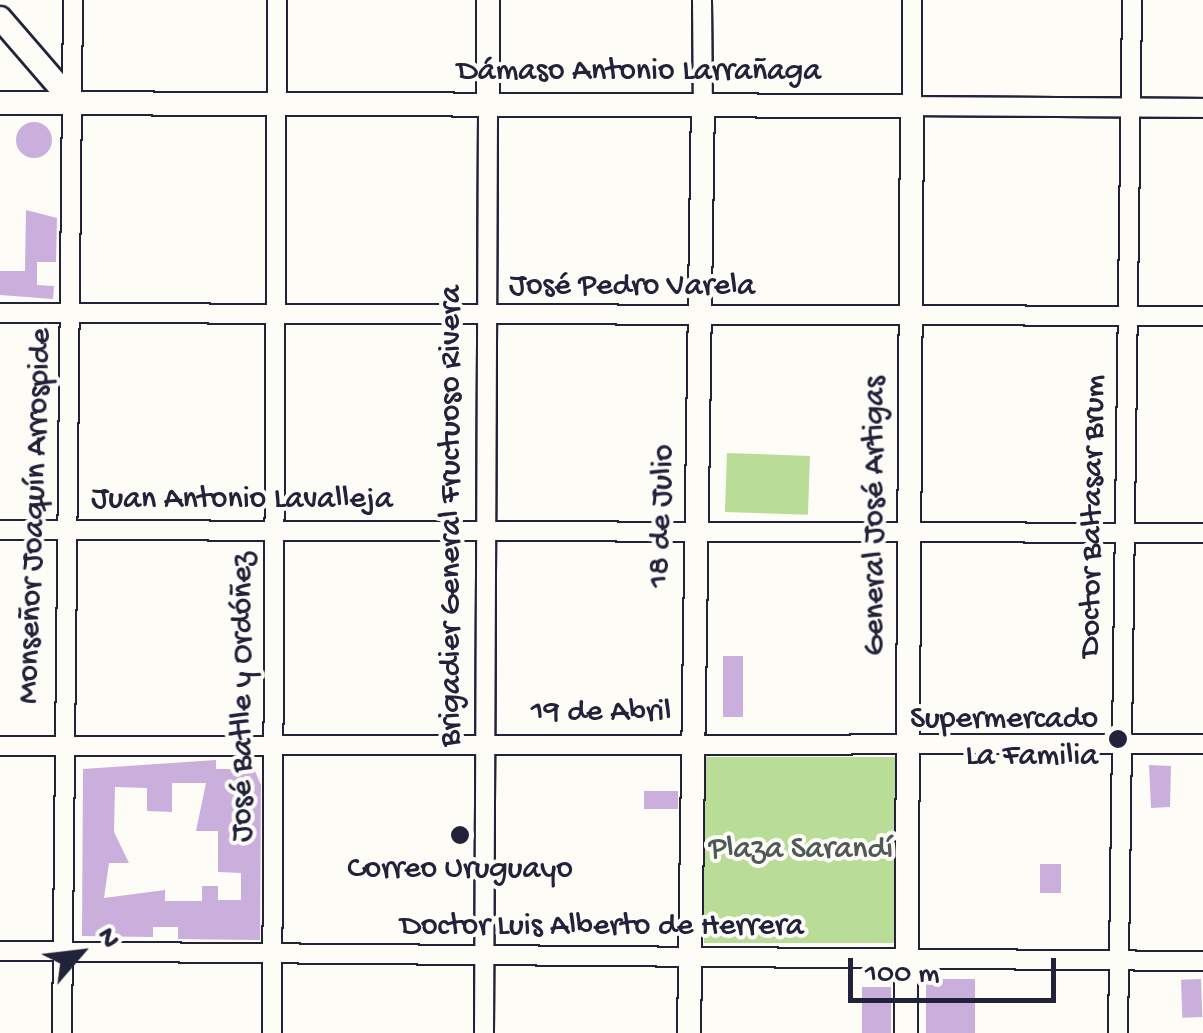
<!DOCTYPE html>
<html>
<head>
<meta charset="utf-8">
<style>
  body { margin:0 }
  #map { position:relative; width:1203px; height:1033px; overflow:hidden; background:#fdfcf7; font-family:"Gochi Hand",sans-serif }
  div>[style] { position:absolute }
  .green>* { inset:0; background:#b9dc96; transform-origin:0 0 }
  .building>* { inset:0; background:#caafdc; transform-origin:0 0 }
  .round { border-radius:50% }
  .roads { filter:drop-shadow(2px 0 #22223b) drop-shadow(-2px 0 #22223b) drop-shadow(0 2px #22223b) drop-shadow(0 -2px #22223b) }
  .street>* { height:18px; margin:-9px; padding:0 9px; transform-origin:9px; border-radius:9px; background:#fdfcf7 }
  .secondary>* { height:22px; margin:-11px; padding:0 11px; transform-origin:11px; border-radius:11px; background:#fdfcf7 }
  .dots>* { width:28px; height:28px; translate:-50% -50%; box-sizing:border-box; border:5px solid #fdfcf7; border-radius:50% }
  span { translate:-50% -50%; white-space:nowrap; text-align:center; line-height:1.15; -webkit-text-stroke:8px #fdfcf7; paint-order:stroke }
  .street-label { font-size:32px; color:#22223b }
  .poi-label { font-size:32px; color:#22223b }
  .right { translate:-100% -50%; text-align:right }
  .park-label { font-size:32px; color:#4f5a56 }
  .north { position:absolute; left:30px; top:903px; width:100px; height:100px; -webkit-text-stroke:8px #fdfcf7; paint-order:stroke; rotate:62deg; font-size:28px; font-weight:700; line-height:40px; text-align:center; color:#22223b }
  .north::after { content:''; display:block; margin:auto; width:35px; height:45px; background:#22223b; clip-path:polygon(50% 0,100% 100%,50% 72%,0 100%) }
  .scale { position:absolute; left:848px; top:958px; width:208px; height:45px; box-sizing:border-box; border:5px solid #22223b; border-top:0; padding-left:12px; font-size:30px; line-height:35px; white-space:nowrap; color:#22223b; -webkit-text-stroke:8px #fdfcf7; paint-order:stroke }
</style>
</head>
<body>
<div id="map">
  <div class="green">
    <div style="left:727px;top:453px;width:83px;height:59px;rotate:2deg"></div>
    <div style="left:704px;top:757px;width:194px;height:186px"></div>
  </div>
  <div class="building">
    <div class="round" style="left:16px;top:122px;width:36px;height:36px"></div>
    <div style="clip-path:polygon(26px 210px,57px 218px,56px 262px,37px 262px,37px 285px,54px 286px,53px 299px,0 295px,0 271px,25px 271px)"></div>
    <div style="left:723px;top:656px;width:20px;height:61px"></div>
    <div style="clip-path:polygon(evenodd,216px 760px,216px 769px,254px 769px,261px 785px,260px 940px,178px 939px,178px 927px,153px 927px,153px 937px,82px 936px,83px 769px,216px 760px,172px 783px,206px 783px,196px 831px,218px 831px,218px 872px,241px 873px,241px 900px,218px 900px,218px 886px,202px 886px,202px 901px,165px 901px,165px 890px,104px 898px,109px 863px,129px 863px,114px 832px,115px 787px,147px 788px,147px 811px,172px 812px,172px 783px)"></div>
    <div style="clip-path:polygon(1149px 765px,1171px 766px,1170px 807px,1151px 808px)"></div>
    <div style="left:644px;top:791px;width:34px;height:18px"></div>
    <div style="left:1040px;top:864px;width:21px;height:29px"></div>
    <div style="left:926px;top:979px;width:49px;height:54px"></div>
    <div style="left:1201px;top:979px;width:38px;height:20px;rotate:88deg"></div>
    <div style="left:862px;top:987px;width:29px;height:46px"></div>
  </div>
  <div class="roads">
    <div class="street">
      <div style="left:702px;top:0;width:105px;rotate:89.5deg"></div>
      <div style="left:912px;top:0;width:106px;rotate:90deg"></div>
      <div style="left:912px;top:106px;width:291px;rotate:0.4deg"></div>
      <div style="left:0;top:313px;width:1203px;rotate:0.14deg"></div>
      <div style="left:0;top:530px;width:1203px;rotate:0.14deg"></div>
      <div style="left:0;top:746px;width:1203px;rotate:-0.1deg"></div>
      <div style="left:0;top:951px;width:1203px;rotate:0.48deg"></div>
      <div style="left:62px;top:1033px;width:1033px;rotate:-89.39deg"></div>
      <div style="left:272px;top:1033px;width:1033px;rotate:-89.72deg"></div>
      <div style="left:484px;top:1033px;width:929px;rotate:-89.75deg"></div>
      <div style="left:1118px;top:1033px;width:1033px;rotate:-89.22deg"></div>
    </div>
    <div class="secondary">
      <div style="left:488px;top:0;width:104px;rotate:90deg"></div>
      <div style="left:0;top:18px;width:115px;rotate:49.2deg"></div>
      <div style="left:0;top:103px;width:912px;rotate:0.19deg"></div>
      <div style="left:912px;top:106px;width:927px;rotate:90.37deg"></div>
      <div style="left:689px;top:1033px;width:928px;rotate:-89.14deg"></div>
    </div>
  </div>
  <div class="dots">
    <div style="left:1118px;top:739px;background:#22223b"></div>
    <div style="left:460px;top:835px;background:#22223b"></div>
  </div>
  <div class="street-label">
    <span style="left:639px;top:72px">Dámaso Antonio Larrañaga</span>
    <span style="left:632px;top:287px">José Pedro Varela</span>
    <span style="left:242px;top:500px">Juan Antonio Lavalleja</span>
    <span style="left:36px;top:516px;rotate:-88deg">Monseñor Joaquín Arrospide</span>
    <span style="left:452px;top:516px;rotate:-90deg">Brigadier General Fructuoso Rivera</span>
    <span style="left:663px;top:516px;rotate:-88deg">18 de Julio</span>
    <span style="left:876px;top:516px;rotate:-90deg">General José Artigas</span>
    <span style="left:1094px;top:516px;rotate:-89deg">Doctor Baltasar Brum</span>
    <span style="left:244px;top:697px;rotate:-90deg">José Batlle y Ordóñez</span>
    <span style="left:601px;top:713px">19 de Abril</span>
    <span style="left:602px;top:927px">Doctor Luis Alberto de Herrera</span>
  </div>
  <div class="poi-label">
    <span class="right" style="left:1098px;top:739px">Supermercado<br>La Familia</span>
    <span style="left:460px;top:870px">Correo Uruguayo</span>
  </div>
  <div class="park-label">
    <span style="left:801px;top:850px">Plaza Sarandí</span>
  </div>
  <div class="north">N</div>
  <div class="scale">100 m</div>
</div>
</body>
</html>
